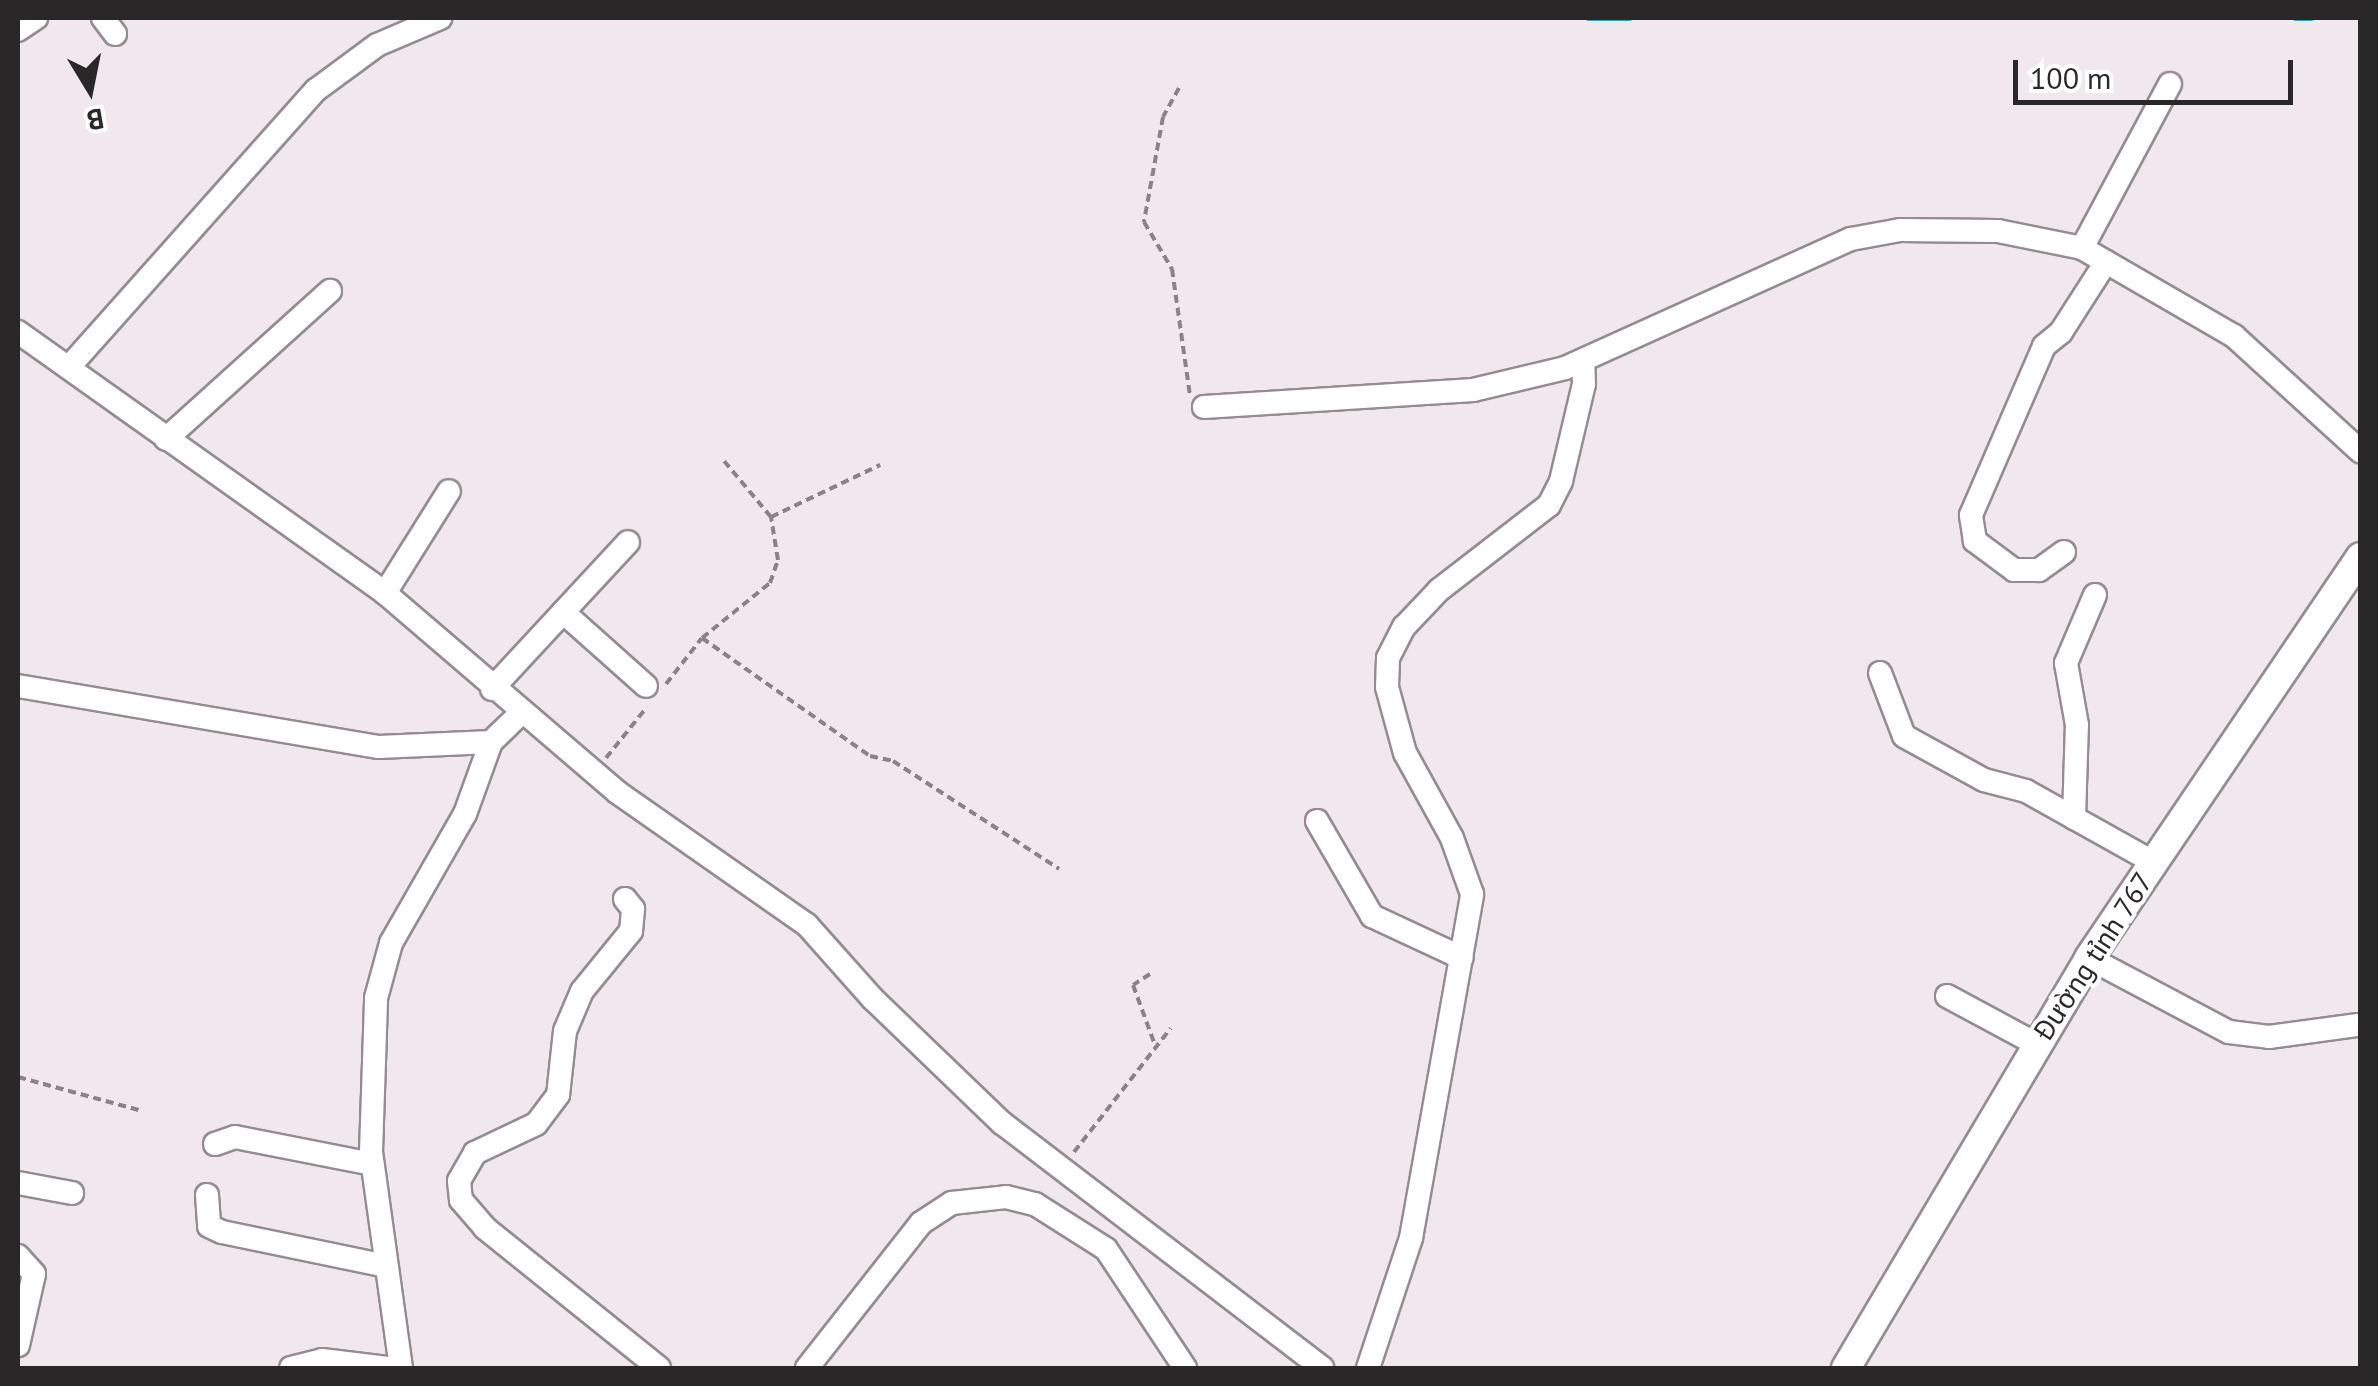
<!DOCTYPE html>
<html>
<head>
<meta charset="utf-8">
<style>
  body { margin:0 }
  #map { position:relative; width:2378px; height:1386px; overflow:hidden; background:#f1e8ee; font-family:"PT Sans",sans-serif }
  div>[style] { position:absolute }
  .stream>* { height:5px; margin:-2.5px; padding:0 2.5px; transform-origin:2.5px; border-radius:2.5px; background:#2ea7b4 }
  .path>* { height:4px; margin-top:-2px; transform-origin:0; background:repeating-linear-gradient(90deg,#898387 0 8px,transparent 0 13px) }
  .roads { filter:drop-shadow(2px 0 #948c91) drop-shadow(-2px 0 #948c91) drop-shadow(0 2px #948c91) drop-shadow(0 -2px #948c91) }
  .minor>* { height:22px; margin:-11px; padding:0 11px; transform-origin:11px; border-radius:11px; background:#fff }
  .major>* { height:28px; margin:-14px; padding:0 14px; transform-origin:14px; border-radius:14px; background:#fff }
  span { translate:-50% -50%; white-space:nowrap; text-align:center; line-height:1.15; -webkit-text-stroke:8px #fff; paint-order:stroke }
  .street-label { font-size:28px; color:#2a2729 }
  .frame { position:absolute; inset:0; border:20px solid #2a2729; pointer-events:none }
  .north { position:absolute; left:40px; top:40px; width:100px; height:100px; -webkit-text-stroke:8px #fff; paint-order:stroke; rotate:170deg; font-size:28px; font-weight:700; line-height:40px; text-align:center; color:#2a2729 }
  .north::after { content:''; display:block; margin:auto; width:35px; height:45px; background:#2a2729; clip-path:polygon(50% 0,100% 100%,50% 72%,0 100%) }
  .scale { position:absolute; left:2013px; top:60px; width:280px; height:45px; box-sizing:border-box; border:5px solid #2a2729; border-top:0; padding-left:12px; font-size:30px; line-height:35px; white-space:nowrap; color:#2a2729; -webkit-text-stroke:8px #fff; paint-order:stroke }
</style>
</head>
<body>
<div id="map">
  <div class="stream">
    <div style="left:1588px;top:18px;width:41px"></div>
    <div style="left:2295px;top:18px;width:16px"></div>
  </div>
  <div class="path">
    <div style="left:1179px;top:88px;width:33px;rotate:119deg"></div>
    <div style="left:1163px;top:117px;width:107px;rotate:100.3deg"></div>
    <div style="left:1144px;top:222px;width:55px;rotate:59.2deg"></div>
    <div style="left:1172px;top:269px;width:127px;rotate:81.9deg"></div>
    <div style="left:771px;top:517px;width:121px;rotate:-25.5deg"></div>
    <div style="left:702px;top:638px;width:205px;rotate:35.1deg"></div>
    <div style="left:870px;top:756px;width:24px;rotate:12deg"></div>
    <div style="left:893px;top:761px;width:198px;rotate:33deg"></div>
    <div style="left:666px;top:684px;width:58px;rotate:-52deg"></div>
    <div style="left:702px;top:638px;width:87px;rotate:-39deg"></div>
    <div style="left:770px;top:583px;width:24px;rotate:-71deg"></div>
    <div style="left:778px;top:560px;width:44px;rotate:-99.2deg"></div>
    <div style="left:771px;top:517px;width:73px;rotate:-130deg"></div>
    <div style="left:606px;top:758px;width:65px;rotate:-51.2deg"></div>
    <div style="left:1150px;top:974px;width:20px;rotate:147deg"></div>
    <div style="left:1133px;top:985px;width:67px;rotate:69.9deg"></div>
    <div style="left:18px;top:1077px;width:125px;rotate:15.3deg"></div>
    <div style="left:1074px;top:1152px;width:157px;rotate:-52deg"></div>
  </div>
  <div class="roads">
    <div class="minor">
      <div style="left:103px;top:18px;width:20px;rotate:53deg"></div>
      <div style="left:18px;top:30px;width:22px;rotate:-34deg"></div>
      <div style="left:2082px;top:248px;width:186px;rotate:-61.8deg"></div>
      <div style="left:18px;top:332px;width:450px;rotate:35.4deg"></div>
      <div style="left:385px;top:593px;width:306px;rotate:40.6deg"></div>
      <div style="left:617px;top:792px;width:232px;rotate:35deg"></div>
      <div style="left:807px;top:925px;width:99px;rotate:48.3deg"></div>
      <div style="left:873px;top:999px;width:179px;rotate:43.9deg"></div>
      <div style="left:1002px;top:1123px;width:403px;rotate:37.4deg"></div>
      <div style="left:69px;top:367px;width:371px;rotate:-48.3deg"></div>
      <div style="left:316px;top:90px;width:76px;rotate:-36.4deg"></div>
      <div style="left:377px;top:45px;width:69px;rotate:-23.2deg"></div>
      <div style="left:1204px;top:407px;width:270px;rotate:-3.6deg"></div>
      <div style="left:1473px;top:390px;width:95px;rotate:-13.4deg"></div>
      <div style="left:1565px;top:368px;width:314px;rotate:-24.3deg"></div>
      <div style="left:1851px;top:239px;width:50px;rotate:-10.4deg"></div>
      <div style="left:1900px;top:230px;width:98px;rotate:0.6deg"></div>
      <div style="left:1998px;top:231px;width:86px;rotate:11.4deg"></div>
      <div style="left:2082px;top:248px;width:176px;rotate:30.1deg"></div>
      <div style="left:2234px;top:336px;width:171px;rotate:42.4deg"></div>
      <div style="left:166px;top:439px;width:221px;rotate:-42.1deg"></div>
      <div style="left:2064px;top:552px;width:31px;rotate:144deg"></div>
      <div style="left:2039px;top:570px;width:25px;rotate:180deg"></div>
      <div style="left:2014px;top:570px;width:49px;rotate:-143.4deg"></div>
      <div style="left:1975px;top:541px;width:26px;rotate:-99deg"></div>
      <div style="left:1971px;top:515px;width:184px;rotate:-66.6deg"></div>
      <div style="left:2044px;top:346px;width:22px;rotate:-39deg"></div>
      <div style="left:2061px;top:332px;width:83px;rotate:-57.3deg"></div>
      <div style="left:385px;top:593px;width:120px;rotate:-57.9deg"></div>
      <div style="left:563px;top:612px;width:111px;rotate:41.7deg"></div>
      <div style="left:1880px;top:673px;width:67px;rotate:69.1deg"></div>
      <div style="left:1904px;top:736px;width:91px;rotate:28.8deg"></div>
      <div style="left:1984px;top:780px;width:43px;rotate:14.7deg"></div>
      <div style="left:2026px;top:791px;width:145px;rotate:29.2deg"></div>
      <div style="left:18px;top:686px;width:366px;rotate:9.6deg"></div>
      <div style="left:379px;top:747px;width:112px;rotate:-2.6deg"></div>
      <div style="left:491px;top:742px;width:42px;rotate:-44deg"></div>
      <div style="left:492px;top:689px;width:200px;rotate:-47.2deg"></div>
      <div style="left:2074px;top:818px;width:93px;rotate:-88.2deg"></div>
      <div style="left:2077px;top:725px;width:63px;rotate:-100.1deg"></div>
      <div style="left:2066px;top:663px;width:74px;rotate:-66.9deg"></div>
      <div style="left:1317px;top:821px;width:110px;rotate:59.9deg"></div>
      <div style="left:1372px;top:916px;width:99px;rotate:25deg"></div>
      <div style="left:625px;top:899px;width:13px;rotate:51deg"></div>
      <div style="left:633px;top:909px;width:22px;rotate:95deg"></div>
      <div style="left:631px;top:931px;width:77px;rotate:129.2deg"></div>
      <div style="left:582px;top:991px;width:43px;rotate:113deg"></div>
      <div style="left:565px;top:1031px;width:64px;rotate:96.2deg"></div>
      <div style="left:558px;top:1095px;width:36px;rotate:127deg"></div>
      <div style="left:536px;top:1124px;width:68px;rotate:154.6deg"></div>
      <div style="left:475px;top:1153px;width:32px;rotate:120deg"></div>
      <div style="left:459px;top:1181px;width:19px;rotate:84deg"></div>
      <div style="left:461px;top:1200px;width:37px;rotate:49deg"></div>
      <div style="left:485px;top:1228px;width:223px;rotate:38.8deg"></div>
      <div style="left:2089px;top:958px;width:158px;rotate:27.9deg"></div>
      <div style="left:2229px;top:1032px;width:40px;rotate:7.1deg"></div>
      <div style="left:2269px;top:1037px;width:90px;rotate:-7.7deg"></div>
      <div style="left:1947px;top:996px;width:101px;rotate:28.3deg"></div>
      <div style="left:215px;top:1144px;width:21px;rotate:-19deg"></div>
      <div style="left:235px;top:1137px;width:140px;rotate:11.1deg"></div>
      <div style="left:18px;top:1183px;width:55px;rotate:10.5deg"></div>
      <div style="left:207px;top:1195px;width:31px;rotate:86deg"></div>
      <div style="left:209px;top:1226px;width:14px;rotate:25deg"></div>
      <div style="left:222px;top:1232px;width:163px;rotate:11.7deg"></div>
      <div style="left:18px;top:1256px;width:24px;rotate:48deg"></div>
      <div style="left:34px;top:1274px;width:73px;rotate:102.7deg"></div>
      <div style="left:291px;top:1368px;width:32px;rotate:-14deg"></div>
      <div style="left:322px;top:1360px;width:66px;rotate:6.9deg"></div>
      <div style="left:401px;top:1368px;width:218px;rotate:-97.9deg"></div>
      <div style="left:371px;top:1152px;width:154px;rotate:-88.1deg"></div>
      <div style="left:376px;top:998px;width:57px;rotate:-74.7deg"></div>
      <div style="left:391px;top:943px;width:149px;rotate:-60.2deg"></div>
      <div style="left:465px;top:814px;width:77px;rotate:-70.1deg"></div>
      <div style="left:807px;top:1368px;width:184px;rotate:-51.8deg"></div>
      <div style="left:921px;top:1223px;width:37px;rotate:-33deg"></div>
      <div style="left:952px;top:1203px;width:54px;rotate:-6.3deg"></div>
      <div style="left:1006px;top:1197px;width:30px;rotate:14deg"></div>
      <div style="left:1035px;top:1204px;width:84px;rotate:32.4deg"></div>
      <div style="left:1106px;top:1249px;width:143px;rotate:56.4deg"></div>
      <div style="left:1368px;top:1368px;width:137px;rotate:-71.7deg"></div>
      <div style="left:1411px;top:1238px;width:349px;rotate:-79.9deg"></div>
      <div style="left:1472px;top:894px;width:59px;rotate:-109.7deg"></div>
      <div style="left:1452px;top:838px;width:97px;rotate:-118.9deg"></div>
      <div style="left:1405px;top:753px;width:68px;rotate:-105.3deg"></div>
      <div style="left:1387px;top:687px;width:29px;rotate:-88deg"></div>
      <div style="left:1388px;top:658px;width:35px;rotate:-63deg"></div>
      <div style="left:1404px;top:627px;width:51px;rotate:-46.6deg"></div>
      <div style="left:1439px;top:590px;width:139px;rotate:-37.7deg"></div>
      <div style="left:1549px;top:505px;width:27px;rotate:-63deg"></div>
      <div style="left:1561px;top:481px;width:100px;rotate:-76.7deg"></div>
      <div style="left:1584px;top:384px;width:23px;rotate:-92deg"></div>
    </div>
    <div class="major">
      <div style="left:1846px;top:1368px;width:477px;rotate:-59.3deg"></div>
      <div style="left:2089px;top:958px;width:484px;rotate:-55.9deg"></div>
    </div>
  </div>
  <div class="street-label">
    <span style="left:2093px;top:956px;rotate:-57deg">Đường tỉnh 767</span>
  </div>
  <div class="frame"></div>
  <div class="north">B</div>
  <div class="scale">100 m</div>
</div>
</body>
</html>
